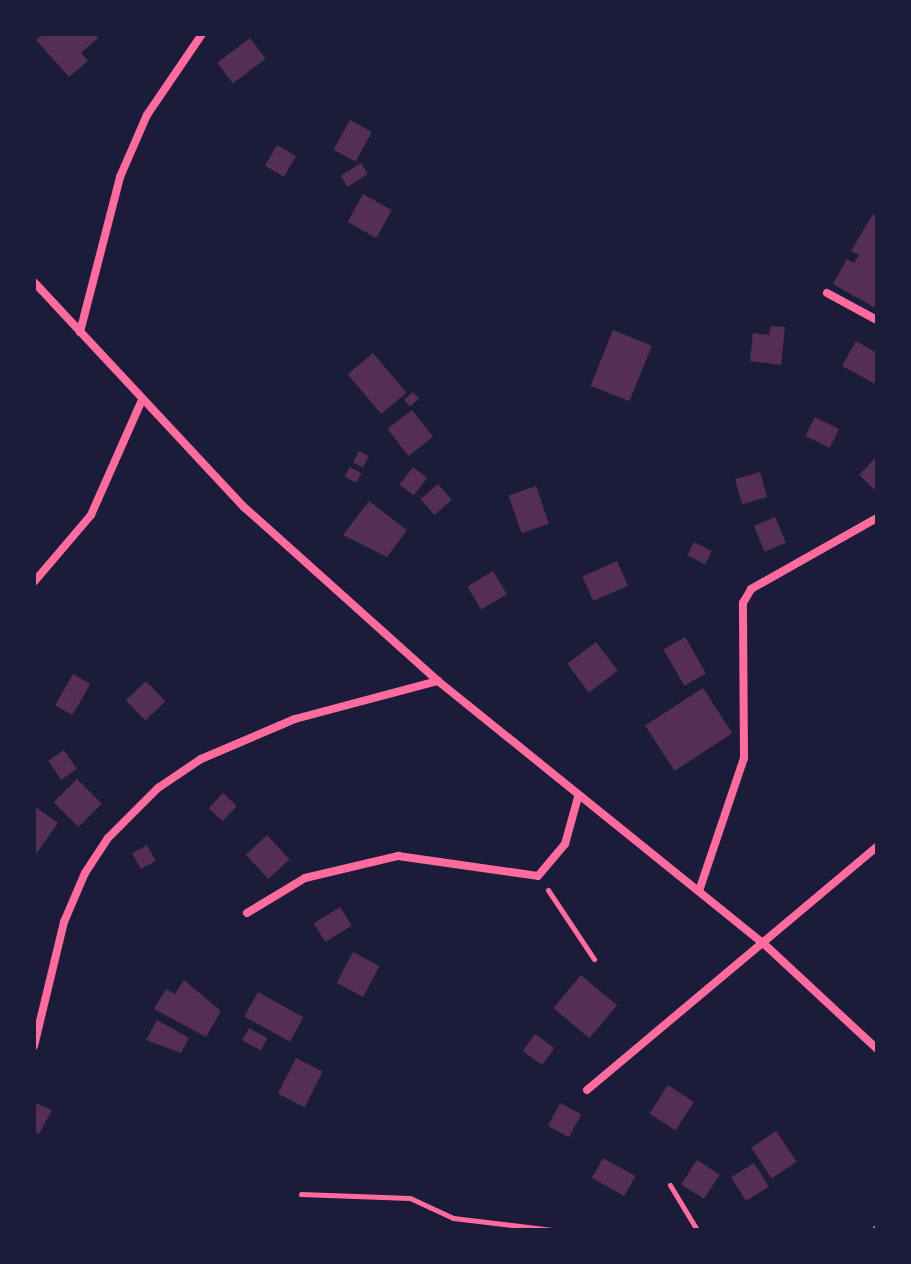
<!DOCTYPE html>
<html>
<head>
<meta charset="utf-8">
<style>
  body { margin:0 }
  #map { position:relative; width:911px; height:1264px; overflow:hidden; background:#1b1b3a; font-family:Arial,sans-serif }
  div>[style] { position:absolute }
  .building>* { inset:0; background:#542f53; transform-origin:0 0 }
  .path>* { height:5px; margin:-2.5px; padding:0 2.5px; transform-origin:2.5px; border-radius:2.5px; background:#ff6b9d }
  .minor>* { height:8px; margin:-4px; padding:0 4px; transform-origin:4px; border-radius:4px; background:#ff6b9d }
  span { translate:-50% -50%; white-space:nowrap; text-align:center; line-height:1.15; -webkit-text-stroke:6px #1b1b3a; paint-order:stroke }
  .frame { position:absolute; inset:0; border:36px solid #1b1b3a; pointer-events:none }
</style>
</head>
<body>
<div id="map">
  <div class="building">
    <div style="clip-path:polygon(43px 34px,95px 34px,98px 38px,81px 53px,88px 61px,69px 77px,36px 40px)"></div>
    <div style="left:250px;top:38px;width:26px;height:41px;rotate:53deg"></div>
    <div style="left:350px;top:120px;width:25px;height:34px;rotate:29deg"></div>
    <div style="left:277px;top:145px;width:22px;height:24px;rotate:30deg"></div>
    <div style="left:361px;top:163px;width:13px;height:24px;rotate:58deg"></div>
    <div style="left:363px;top:194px;width:33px;height:32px;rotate:29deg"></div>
    <div style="clip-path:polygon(873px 214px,877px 216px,877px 309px,833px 284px,847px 259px,854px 263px,859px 255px,851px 251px)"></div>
    <div style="clip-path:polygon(771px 326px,785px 327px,781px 365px,750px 361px,753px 333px,769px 335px)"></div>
    <div style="left:613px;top:330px;width:42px;height:60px;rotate:22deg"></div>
    <div style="clip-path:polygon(856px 341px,877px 353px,877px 385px,842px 366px)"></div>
    <div style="left:373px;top:353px;width:52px;height:33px;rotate:50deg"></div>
    <div style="left:413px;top:392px;width:9px;height:12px;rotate:49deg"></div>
    <div style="left:412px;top:410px;width:34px;height:31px;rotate:52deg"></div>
    <div style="left:815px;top:417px;width:27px;height:21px;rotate:27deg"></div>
    <div style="left:359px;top:451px;width:11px;height:13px;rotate:27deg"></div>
    <div style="clip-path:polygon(877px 456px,877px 492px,859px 475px)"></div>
    <div style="left:350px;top:467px;width:13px;height:11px;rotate:29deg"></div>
    <div style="left:413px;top:467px;width:18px;height:22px;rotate:38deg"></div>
    <div style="left:760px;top:472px;width:26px;height:26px;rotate:74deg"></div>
    <div style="left:438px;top:484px;width:21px;height:23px;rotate:49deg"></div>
    <div style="left:536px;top:486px;width:40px;height:29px;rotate:71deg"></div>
    <div style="clip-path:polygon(369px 501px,407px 530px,387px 557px,343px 535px)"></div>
    <div style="left:775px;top:517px;width:28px;height:23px;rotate:67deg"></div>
    <div style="left:694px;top:542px;width:20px;height:15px;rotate:27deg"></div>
    <div style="left:617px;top:561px;width:27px;height:38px;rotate:66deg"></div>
    <div style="left:493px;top:571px;width:27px;height:30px;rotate:59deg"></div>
    <div style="left:685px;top:637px;width:42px;height:25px;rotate:60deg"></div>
    <div style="left:596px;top:642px;width:36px;height:36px;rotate:53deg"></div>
    <div style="left:73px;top:674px;width:20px;height:36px;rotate:30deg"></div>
    <div style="left:146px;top:681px;width:28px;height:28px;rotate:46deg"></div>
    <div style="left:703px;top:688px;width:54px;height:69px;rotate:57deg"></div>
    <div style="left:64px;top:750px;width:23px;height:19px;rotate:56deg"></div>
    <div style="left:77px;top:779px;width:35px;height:33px;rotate:45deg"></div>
    <div style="left:223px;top:793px;width:19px;height:21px;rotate:43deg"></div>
    <div style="clip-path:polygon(34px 806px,58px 823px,37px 853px,34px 851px)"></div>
    <div style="left:267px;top:835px;width:33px;height:29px;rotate:47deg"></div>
    <div style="left:147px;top:845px;width:18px;height:17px;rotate:61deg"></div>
    <div style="left:340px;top:907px;width:22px;height:31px;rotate:58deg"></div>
    <div style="left:353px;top:952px;width:30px;height:35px;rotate:28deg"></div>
    <div style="left:581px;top:975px;width:47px;height:43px;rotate:40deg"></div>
    <div style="clip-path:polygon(184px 980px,221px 1011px,206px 1037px,154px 1009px,166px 989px,175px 994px)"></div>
    <div style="left:258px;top:992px;width:52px;height:28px;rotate:29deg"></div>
    <div style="clip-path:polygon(157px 1020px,189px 1038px,181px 1053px,146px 1040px)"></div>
    <div style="left:249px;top:1028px;width:21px;height:14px;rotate:29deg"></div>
    <div style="left:535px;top:1034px;width:24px;height:21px;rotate:36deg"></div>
    <div style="left:296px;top:1058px;width:30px;height:40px;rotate:27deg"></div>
    <div style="left:668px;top:1085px;width:31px;height:34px;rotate:33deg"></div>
    <div style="clip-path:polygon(34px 1102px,52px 1110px,39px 1134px,34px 1132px)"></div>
    <div style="left:560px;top:1103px;width:24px;height:26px;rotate:28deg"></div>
    <div style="left:776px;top:1131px;width:37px;height:30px;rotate:56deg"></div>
    <div style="left:603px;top:1158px;width:37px;height:23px;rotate:29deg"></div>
    <div style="left:697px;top:1160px;width:27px;height:29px;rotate:33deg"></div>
    <div style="left:754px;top:1163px;width:28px;height:27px;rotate:58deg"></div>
  </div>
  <div class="path">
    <div style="left:548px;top:890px;width:83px;rotate:56.3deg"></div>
    <div style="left:670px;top:1185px;width:52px;rotate:59deg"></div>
    <div style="left:301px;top:1194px;width:109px;rotate:2.1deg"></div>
    <div style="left:410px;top:1198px;width:47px;rotate:24.9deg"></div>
    <div style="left:453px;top:1218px;width:100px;rotate:6.9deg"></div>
  </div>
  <div class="minor">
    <div style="left:34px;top:282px;width:308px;rotate:47deg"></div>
    <div style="left:244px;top:507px;width:261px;rotate:41.9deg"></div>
    <div style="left:438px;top:681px;width:417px;rotate:38.9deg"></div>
    <div style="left:763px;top:943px;width:156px;rotate:42.9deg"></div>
    <div style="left:827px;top:293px;width:57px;rotate:28.4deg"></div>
    <div style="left:80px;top:332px;width:160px;rotate:-75.5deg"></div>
    <div style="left:120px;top:177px;width:68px;rotate:-66.5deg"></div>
    <div style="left:147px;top:115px;width:98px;rotate:-55.8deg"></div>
    <div style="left:34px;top:582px;width:88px;rotate:-49.6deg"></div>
    <div style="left:91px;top:515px;width:124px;rotate:-66.1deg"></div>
    <div style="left:699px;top:891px;width:140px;rotate:-71.3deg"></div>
    <div style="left:744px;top:758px;width:155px;rotate:-90.4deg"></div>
    <div style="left:743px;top:603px;width:16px;rotate:-60deg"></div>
    <div style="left:751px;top:589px;width:145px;rotate:-29.4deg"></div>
    <div style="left:247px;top:913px;width:68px;rotate:-31.1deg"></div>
    <div style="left:305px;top:878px;width:96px;rotate:-13.3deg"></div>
    <div style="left:398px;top:856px;width:141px;rotate:8.1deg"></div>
    <div style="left:538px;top:876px;width:42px;rotate:-49.8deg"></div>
    <div style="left:565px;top:844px;width:49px;rotate:-74.5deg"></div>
    <div style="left:34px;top:1046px;width:128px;rotate:-76.4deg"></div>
    <div style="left:64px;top:922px;width:53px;rotate:-66.8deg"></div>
    <div style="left:85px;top:873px;width:42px;rotate:-56.7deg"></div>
    <div style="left:108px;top:838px;width:71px;rotate:-45deg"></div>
    <div style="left:158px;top:788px;width:52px;rotate:-34deg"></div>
    <div style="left:201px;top:759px;width:102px;rotate:-23.1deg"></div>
    <div style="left:295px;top:719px;width:148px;rotate:-14.9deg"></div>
    <div style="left:587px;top:1090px;width:378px;rotate:-40deg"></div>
    <div style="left:876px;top:1230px;width:1px;rotate:-45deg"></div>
  </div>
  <div class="frame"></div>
</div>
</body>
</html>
